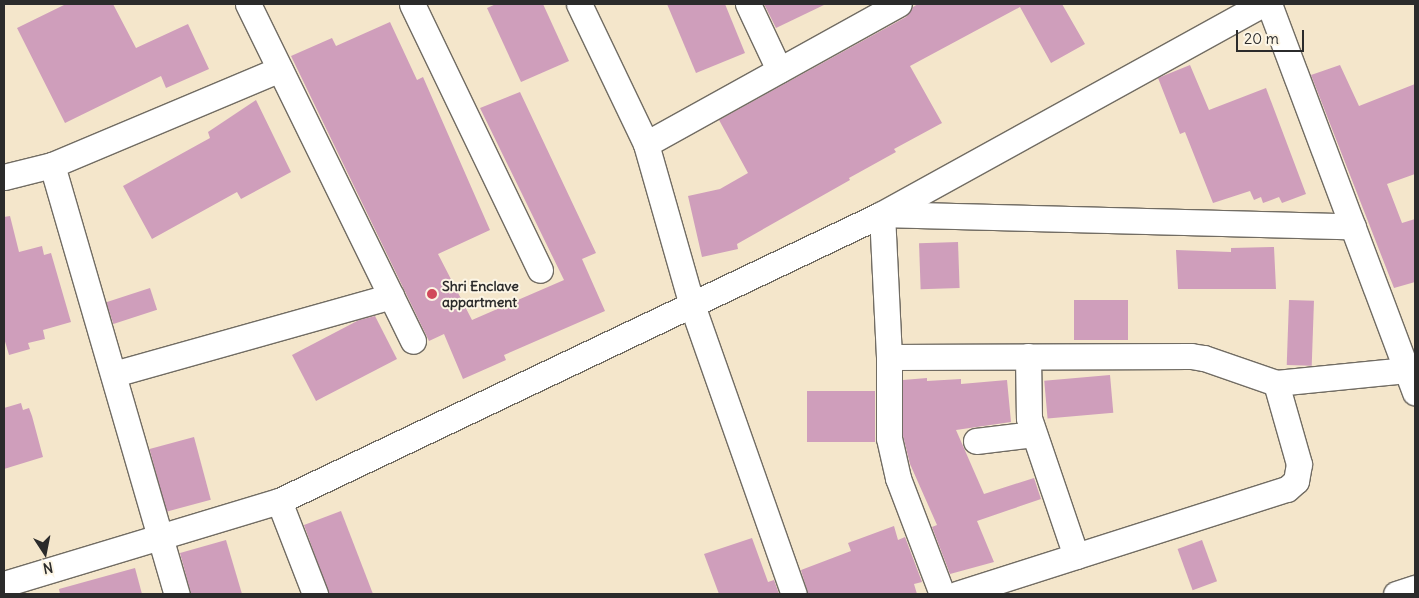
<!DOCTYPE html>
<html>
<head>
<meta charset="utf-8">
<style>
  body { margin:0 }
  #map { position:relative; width:1419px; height:598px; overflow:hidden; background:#f4e6cb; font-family:Delius,sans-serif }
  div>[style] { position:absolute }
  .building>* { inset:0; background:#cf9ebb; transform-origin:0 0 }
  .roads { filter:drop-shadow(1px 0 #716c63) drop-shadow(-1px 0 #716c63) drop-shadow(0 1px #716c63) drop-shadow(0 -1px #716c63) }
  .minor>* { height:25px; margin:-12.5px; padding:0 12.5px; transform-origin:12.5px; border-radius:12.5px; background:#fff }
  .dots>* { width:14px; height:14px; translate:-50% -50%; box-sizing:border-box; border:2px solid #fcf5e5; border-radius:50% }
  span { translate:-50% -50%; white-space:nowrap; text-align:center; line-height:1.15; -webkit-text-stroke:4px #fcf5e5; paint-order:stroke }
  .poi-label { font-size:14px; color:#2b2b2b; font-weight:700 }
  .left { translate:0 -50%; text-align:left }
  .frame { position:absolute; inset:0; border:5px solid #2b2b2b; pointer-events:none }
  .north { position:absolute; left:20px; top:528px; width:50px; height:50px; -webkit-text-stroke:4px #fcf5e5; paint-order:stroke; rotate:169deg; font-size:14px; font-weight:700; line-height:20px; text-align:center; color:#2b2b2b }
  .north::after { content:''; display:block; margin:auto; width:18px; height:22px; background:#2b2b2b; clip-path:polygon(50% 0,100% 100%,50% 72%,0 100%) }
  .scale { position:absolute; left:1236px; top:30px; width:68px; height:22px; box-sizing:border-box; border:2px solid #2b2b2b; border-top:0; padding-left:6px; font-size:15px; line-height:18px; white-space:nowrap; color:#2b2b2b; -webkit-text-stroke:4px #fcf5e5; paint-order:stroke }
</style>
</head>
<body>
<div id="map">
  <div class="building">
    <div style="clip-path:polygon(66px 4px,113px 4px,136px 48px,188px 24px,209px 69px,166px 88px,161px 76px,65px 123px,17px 28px)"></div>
    <div style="clip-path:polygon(496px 4px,543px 4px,569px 61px,521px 82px,487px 8px)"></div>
    <div style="clip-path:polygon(667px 4px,725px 4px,745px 53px,696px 73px)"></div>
    <div style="clip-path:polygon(764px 4px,826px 4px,776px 28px)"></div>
    <div style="clip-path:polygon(918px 4px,1062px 4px,1085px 44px,1051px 63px,1020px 7px,910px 66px,942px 123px,894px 149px,896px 152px,849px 178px,850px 180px,737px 244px,738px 249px,702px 257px,688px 196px,720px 189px,748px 173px,719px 120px,906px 17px,913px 7px)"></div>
    <div style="clip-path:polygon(390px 22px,417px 80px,423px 77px,490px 230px,438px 254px,472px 320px,564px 280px,480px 108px,520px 92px,596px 253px,582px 259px,605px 311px,504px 355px,506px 360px,463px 379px,444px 334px,429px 341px,291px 56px,332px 38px,336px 46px)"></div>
    <div style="clip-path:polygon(1190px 65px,1209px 110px,1266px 88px,1306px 194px,1282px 203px,1279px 197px,1263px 203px,1261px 197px,1254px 200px,1250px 191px,1213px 203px,1185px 132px,1180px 134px,1158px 78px)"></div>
    <div style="clip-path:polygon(1340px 65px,1359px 106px,1415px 84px,1415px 174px,1387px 184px,1402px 223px,1415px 219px,1415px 282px,1394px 288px,1311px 75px)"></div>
    <div style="clip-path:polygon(256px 100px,291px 172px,241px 199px,237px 192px,152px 239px,123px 186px,210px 138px,208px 132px)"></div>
    <div style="clip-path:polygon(10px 216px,19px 252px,42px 246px,44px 255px,51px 253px,71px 322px,43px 330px,45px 339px,28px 343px,30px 349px,9px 355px,4px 338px,4px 217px)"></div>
    <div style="left:958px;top:242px;width:46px;height:39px;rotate:88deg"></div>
    <div style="clip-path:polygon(1274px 247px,1276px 289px,1178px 289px,1176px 250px,1231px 252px,1231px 248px)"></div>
    <div style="left:150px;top:288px;width:23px;height:46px;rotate:72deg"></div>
    <div style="left:1074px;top:300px;width:54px;height:40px"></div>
    <div style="left:1289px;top:300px;width:25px;height:65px;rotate:2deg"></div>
    <div style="clip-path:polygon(375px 316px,397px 359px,316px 401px,292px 355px,359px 320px)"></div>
    <div style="left:1110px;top:375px;width:38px;height:66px;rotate:85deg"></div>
    <div style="clip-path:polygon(927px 378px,927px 381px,961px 379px,961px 384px,1007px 380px,1011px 422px,956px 430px,984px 494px,1034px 478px,1041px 499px,977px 521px,994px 562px,950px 574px,932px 527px,937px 525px,910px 464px,903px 436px,903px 380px)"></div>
    <div style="left:807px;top:391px;width:68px;height:51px"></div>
    <div style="clip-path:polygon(21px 403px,23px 410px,29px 408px,32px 416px,43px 457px,4px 469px,4px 408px)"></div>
    <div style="left:194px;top:437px;width:65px;height:46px;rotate:75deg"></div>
    <div style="clip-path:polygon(341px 511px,373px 594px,329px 594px,304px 525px)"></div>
    <div style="clip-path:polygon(894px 526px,898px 540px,905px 537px,922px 582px,914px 584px,917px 594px,808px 594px,801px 570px,851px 551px,848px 543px)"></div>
    <div style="clip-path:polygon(752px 538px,768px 582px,774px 580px,779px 594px,719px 594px,704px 554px)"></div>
    <div style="clip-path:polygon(226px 540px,242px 594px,191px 594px,180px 553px)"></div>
    <div style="left:1202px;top:540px;width:44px;height:26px;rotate:70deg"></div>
    <div style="clip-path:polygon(135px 568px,142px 594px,60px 594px,59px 589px)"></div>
  </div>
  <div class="roads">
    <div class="minor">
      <div style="left:248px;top:4px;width:375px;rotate:63.9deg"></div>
      <div style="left:412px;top:4px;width:295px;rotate:64.3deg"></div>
      <div style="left:579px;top:4px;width:155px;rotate:64.4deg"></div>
      <div style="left:646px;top:144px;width:167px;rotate:74.1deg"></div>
      <div style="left:692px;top:305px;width:306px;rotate:70.6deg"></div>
      <div style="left:748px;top:4px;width:73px;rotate:64.8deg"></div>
      <div style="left:1269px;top:4px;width:415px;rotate:69.4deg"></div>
      <div style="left:646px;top:144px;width:289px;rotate:-29deg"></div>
      <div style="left:52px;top:165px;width:447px;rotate:73.8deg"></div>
      <div style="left:4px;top:177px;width:49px;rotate:-14deg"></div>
      <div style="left:52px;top:165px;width:247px;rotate:-22.8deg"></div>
      <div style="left:1028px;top:356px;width:62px;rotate:89.1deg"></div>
      <div style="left:1029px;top:418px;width:146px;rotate:71.2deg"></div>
      <div style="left:889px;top:357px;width:302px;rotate:-0.2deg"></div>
      <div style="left:1191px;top:356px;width:13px;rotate:9deg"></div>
      <div style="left:1204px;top:358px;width:76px;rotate:19.1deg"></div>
      <div style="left:1276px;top:383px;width:131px;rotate:-5.7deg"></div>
      <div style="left:114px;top:374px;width:288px;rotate:-15.7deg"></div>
      <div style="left:976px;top:441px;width:58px;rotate:-6.9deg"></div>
      <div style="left:279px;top:501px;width:100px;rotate:68.8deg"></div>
      <div style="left:4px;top:584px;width:287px;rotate:-16.8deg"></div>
      <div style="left:279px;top:501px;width:668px;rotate:-25.45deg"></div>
      <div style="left:882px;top:214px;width:434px;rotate:-28.9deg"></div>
      <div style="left:942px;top:594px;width:124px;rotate:-110.8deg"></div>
      <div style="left:898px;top:478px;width:41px;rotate:-102.7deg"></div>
      <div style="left:889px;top:438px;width:81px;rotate:-90deg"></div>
      <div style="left:889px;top:357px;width:143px;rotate:-92.8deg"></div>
      <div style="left:882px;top:214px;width:471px;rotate:1.5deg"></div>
      <div style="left:957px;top:594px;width:346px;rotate:-17.7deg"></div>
      <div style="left:1287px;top:489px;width:12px;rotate:-42deg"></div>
      <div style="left:1296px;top:481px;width:17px;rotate:-80deg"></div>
      <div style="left:1299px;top:464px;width:84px;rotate:-105.9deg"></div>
      <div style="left:1396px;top:594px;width:20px;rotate:-18deg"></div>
    </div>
  </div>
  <div class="dots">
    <div style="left:432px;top:294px;background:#d1495b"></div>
  </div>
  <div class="poi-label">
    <span class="left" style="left:442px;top:294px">Shri Enclave<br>appartment</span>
  </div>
  <div class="frame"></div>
  <div class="north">N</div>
  <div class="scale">20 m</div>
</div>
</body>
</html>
